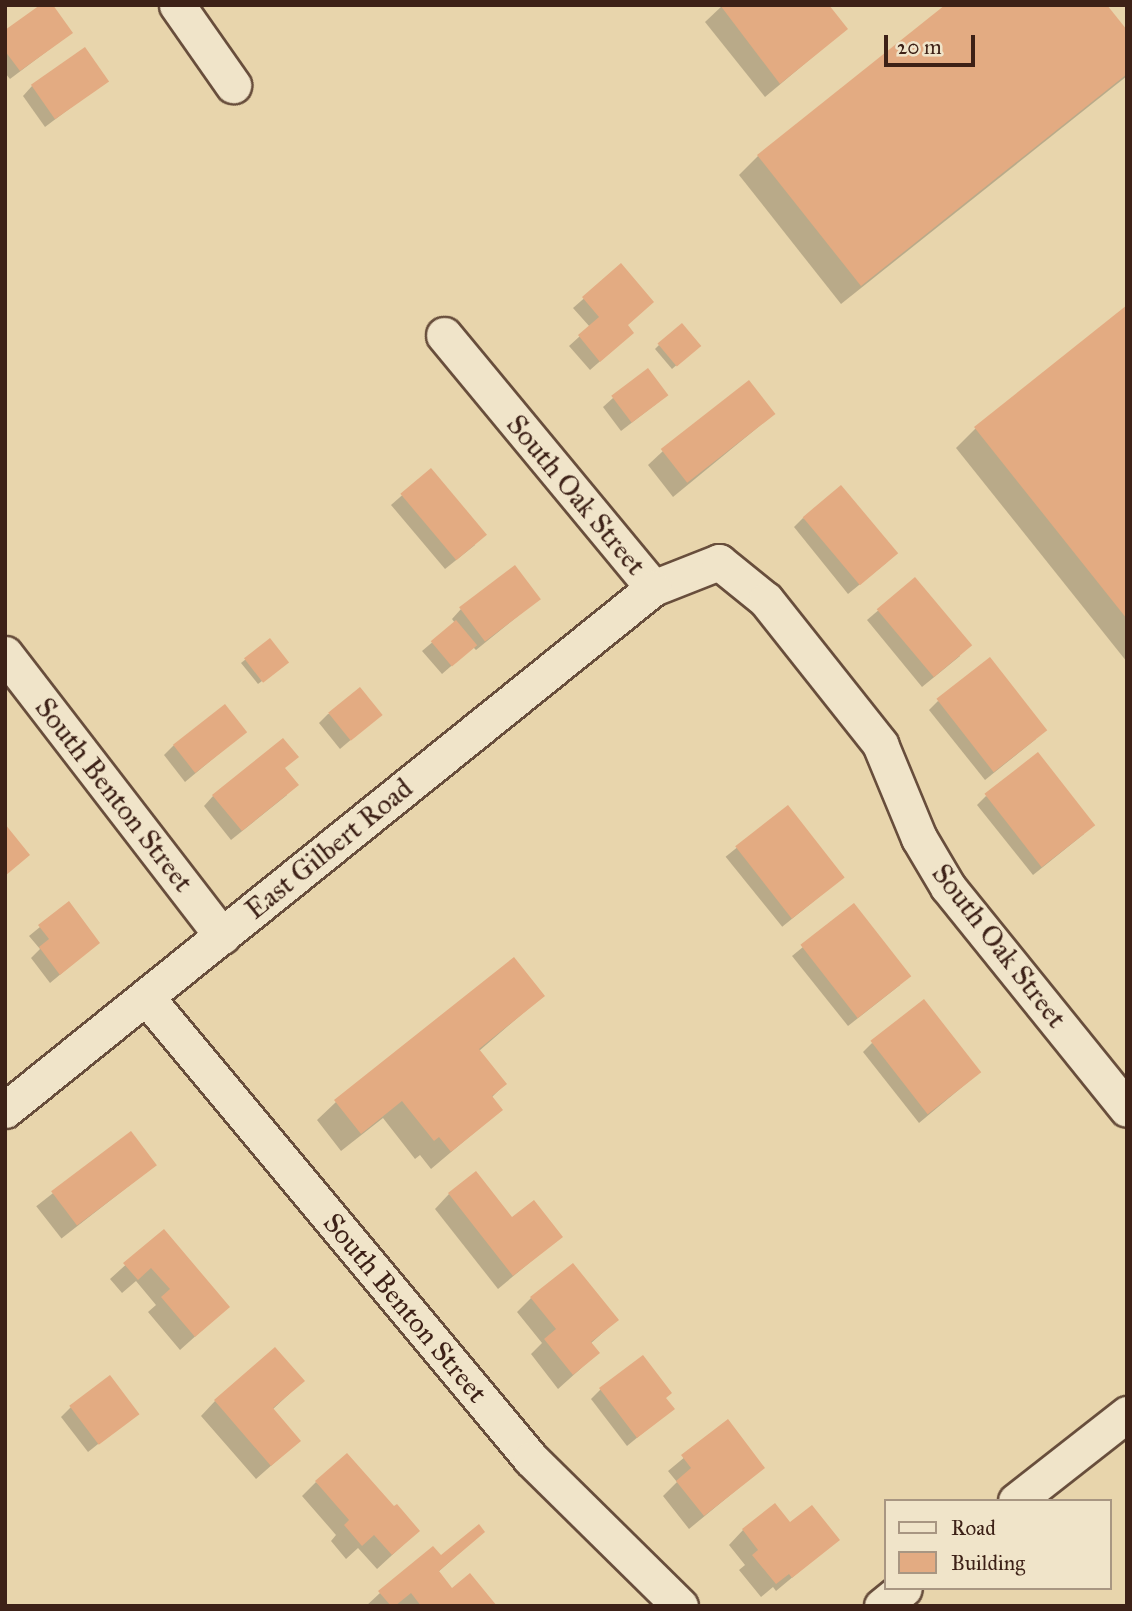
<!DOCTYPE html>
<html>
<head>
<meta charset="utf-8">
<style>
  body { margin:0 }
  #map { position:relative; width:1132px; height:1611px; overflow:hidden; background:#e8d5ac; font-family:"IM FELL Great Primer",serif }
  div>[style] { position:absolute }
  .shadow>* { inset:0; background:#0003; transform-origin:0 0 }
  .building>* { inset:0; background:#e3ab82; transform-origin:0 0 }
  .roads { filter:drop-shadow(2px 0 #684e3c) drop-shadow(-2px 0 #684e3c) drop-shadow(0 2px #684e3c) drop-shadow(0 -2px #684e3c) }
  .street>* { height:35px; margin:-17.5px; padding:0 17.5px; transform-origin:17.5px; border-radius:17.5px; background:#f0e4c9 }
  span { translate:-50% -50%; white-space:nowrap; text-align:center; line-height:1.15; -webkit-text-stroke:6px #f0e4c9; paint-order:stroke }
  .street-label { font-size:28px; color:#3d2117 }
  .frame { position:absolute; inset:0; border:7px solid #3d2117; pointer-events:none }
  .legend { position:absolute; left:884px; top:1499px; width:228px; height:91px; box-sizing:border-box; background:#f0e4c9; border:2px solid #a89682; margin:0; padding:9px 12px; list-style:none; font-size:21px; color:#3d2117 }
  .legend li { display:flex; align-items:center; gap:14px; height:35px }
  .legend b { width:35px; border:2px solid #a89682 }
  .scale { position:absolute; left:884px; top:35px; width:91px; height:32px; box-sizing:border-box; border:4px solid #3d2117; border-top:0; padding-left:9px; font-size:21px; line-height:24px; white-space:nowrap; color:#3d2117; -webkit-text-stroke:5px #f0e4c9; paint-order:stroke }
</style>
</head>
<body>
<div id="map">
  <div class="shadow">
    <div style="clip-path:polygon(723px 5px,846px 29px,765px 97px,705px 22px)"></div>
    <div style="clip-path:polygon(5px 32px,71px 33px,10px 79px,5px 73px)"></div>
    <div style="clip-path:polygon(1127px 33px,1127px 76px,841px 304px,739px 175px,758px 156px)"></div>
    <div style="clip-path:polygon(106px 81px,45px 127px,23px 96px,32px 86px)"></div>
    <div style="clip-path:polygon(621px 266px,626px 326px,622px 342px,590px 370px,569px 346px,590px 327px,573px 308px)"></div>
    <div style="clip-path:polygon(1127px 308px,1127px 662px,956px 448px,975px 429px)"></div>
    <div style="clip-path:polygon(659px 345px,694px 350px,672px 369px,655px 349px)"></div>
    <div style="clip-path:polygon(613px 398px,656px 404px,621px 431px,603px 407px)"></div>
    <div style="clip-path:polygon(774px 414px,673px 497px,648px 465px,663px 451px)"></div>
    <div style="clip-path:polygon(431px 470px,475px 545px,445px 569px,391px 505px)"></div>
    <div style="clip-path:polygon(803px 518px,886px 563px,848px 594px,794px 527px)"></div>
    <div style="clip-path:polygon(915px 579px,960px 656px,922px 687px,867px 620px)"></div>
    <div style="clip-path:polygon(539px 599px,476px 650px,473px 647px,442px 674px,422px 651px,455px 623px,452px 619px,461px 609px)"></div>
    <div style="clip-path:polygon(246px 659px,282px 666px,258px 684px,241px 663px)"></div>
    <div style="clip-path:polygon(938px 701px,1036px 739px,985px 780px,929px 710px)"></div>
    <div style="clip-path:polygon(328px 714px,380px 715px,340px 749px,319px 723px)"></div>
    <div style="clip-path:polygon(245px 732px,185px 782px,164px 755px,174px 745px)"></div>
    <div style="clip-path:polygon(283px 769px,287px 795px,231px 840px,204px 806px,213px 796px)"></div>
    <div style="clip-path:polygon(986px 796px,1084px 834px,1033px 875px,977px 805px)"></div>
    <div style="left:787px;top:807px;width:90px;height:79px;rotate:51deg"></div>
    <div style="clip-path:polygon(68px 904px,98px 943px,50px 983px,31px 958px,40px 949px,29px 936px)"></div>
    <div style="clip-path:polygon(853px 906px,900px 985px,848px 1026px,792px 956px)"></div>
    <div style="clip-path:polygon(543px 996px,479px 1051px,505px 1084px,491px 1098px,501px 1110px,431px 1169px,420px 1155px,415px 1159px,383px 1118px,341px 1151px,317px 1120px,336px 1102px)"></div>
    <div style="clip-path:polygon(872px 1043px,980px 1072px,919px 1123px,863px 1052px)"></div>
    <div style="left:130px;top:1133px;width:41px;height:119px;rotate:52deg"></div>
    <div style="clip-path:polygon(449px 1194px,560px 1237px,498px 1289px,435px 1209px)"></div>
    <div style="clip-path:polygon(163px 1231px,228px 1307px,180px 1350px,148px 1312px,156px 1305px,136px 1281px,122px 1293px,110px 1279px)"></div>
    <div style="clip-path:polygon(531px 1298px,617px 1320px,590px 1344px,598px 1353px,558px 1389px,531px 1354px,542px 1343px,517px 1312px)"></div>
    <div style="clip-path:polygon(303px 1381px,272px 1410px,299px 1441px,256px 1479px,201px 1416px,215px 1401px)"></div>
    <div style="clip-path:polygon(601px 1389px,665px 1399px,672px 1409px,627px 1446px,591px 1399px)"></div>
    <div style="clip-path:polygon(71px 1407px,136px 1414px,88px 1452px,61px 1417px)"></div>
    <div style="clip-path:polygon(727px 1422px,763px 1468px,689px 1529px,663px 1496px,677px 1482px,668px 1471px)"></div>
    <div style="clip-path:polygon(316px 1482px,403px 1545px,377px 1569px,358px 1548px,346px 1559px,331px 1541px,336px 1535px,302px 1496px)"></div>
    <div style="clip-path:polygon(790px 1525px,837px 1540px,776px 1591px,773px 1587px,761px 1597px,739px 1570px,745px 1565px,729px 1545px,743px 1530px)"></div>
    <div style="clip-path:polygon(483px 1532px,437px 1573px,452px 1590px,495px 1606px,366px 1606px,380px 1593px)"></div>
  </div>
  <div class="building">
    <div style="clip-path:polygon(40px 5px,53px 5px,73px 33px,20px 71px,5px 51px,5px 30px)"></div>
    <div style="clip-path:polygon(720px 5px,829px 5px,848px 29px,780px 84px)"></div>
    <div style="clip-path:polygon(945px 5px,1107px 5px,1127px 30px,1127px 74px,861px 286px,757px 155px)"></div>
    <div style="left:85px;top:47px;width:42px;height:66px;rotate:55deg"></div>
    <div style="clip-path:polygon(621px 263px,654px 302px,628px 325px,634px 333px,600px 362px,578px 335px,599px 317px,582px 297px)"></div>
    <div style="clip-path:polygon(1127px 305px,1127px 619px,974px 427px)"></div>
    <div style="left:682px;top:323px;width:30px;height:32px;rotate:50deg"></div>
    <div style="left:648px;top:368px;width:34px;height:46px;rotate:53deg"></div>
    <div style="left:749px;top:380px;width:43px;height:112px;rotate:52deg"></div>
    <div style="left:431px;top:468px;width:87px;height:40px;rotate:50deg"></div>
    <div style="left:841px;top:485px;width:89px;height:50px;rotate:50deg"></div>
    <div style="left:515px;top:565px;width:43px;height:70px;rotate:53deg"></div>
    <div style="left:915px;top:577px;width:89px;height:50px;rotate:50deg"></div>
    <div style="left:456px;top:620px;width:33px;height:33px;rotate:50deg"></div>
    <div style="left:270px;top:638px;width:31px;height:33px;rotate:52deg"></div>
    <div style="left:990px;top:657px;width:93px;height:68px;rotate:52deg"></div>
    <div style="left:360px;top:687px;width:36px;height:41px;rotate:51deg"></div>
    <div style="left:225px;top:704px;width:36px;height:66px;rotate:52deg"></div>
    <div style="clip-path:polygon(283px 738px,299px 757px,285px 768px,299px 785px,242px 831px,212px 795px)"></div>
    <div style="left:1038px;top:752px;width:93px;height:68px;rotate:52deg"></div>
    <div style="left:788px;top:805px;width:92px;height:67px;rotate:52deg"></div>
    <div style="clip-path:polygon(5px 824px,30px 855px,5px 876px)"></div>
    <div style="clip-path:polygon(69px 901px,100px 943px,60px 975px,39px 947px,49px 939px,38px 925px)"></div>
    <div style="left:854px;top:903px;width:93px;height:68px;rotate:52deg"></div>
    <div style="clip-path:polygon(514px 957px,545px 996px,479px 1049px,507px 1084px,492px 1096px,503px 1110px,451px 1152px,439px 1137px,434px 1141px,402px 1101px,361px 1134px,334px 1100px)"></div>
    <div style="left:924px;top:999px;width:93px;height:68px;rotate:52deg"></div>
    <div style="left:131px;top:1131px;width:43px;height:100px;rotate:53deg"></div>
    <div style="clip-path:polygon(476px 1171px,512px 1217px,534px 1200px,563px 1237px,513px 1276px,448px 1193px)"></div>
    <div style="clip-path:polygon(164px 1229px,230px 1307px,195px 1337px,161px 1297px,170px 1289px,151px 1268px,138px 1280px,123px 1263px)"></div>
    <div style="clip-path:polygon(573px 1263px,619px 1320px,591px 1342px,600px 1353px,573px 1375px,544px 1339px,556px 1329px,530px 1297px)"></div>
    <div style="clip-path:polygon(275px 1347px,305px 1381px,273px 1408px,301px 1441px,271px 1466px,214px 1400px)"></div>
    <div style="clip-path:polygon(643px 1355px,672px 1393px,666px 1398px,675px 1409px,637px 1438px,599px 1388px)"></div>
    <div style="left:110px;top:1375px;width:49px;height:51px;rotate:53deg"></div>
    <div style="clip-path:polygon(728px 1419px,765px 1468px,704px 1516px,676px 1481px,691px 1468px,681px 1455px)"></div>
    <div style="clip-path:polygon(347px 1453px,394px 1506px,397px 1504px,420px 1531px,392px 1555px,374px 1535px,362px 1546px,344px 1525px,349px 1520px,315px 1481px)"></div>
    <div style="clip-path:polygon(775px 1503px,790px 1522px,812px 1505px,840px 1540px,792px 1578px,789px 1574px,776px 1584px,752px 1555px,758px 1550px,742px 1529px)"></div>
    <div style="clip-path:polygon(479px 1524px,485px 1532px,439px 1571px,452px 1588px,470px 1573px,497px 1606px,421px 1606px,411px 1593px,395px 1606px,391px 1606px,378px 1591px,433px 1546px,441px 1555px)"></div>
  </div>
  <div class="roads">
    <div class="street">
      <div style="left:177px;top:5px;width:98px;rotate:55deg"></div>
      <div style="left:444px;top:335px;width:328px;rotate:50.4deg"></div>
      <div style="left:653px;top:588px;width:71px;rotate:-21.5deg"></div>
      <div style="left:719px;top:562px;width:60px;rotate:39deg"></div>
      <div style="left:766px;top:600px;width:184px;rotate:51.6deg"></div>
      <div style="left:880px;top:744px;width:102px;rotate:67.5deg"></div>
      <div style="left:919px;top:838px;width:57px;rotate:59.4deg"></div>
      <div style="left:948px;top:887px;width:285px;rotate:51.1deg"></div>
      <div style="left:5px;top:654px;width:356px;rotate:52.4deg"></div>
      <div style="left:146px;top:997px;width:601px;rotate:50.19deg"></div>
      <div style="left:531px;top:1459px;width:209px;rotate:44.6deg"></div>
      <div style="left:5px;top:1110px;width:832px;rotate:-38.85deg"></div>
      <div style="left:1016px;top:1501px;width:141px;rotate:-38.1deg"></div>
      <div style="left:882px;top:1606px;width:28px;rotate:-39deg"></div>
    </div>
  </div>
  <div class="street-label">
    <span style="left:576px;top:495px;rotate:50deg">South Oak Street</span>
    <span style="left:114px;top:795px;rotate:52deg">South Benton Street</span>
    <span style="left:329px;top:849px;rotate:-39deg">East Gilbert Road</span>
    <span style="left:999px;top:946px;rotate:52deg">South Oak Street</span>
    <span style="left:405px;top:1308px;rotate:50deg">South Benton Street</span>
  </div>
  <div class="frame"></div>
  <ul class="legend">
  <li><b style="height:9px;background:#f0e4c9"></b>Road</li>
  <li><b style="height:19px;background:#e3ab82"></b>Building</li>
  </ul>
  <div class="scale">20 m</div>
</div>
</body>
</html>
